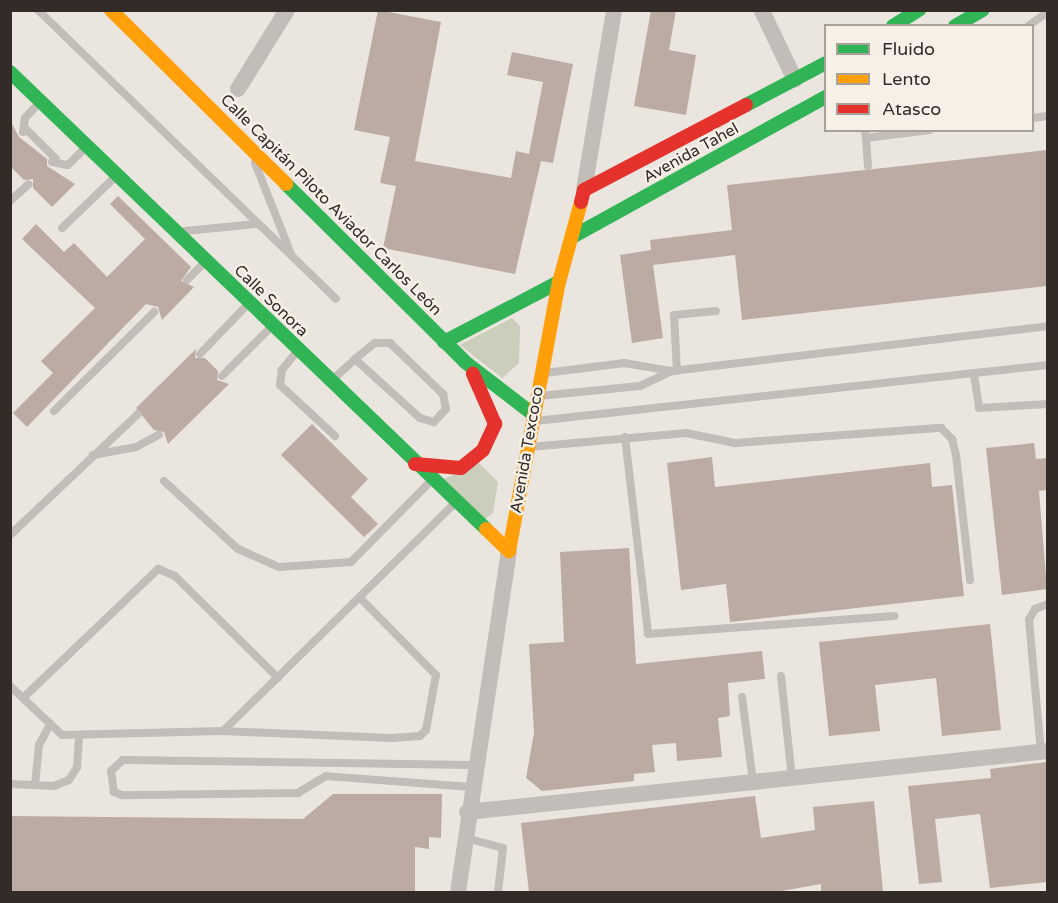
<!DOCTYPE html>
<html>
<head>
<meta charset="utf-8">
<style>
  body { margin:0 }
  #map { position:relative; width:1058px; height:903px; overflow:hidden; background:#eae5de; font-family:"Varela Round",sans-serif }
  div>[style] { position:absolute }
  .green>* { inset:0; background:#caceba }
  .building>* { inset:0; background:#bcaba2 }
  .lane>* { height:8px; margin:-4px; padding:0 4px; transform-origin:4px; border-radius:4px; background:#c2bdb8 }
  .street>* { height:16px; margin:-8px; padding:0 8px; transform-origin:8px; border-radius:8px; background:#c2bdb8 }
  .fast>* { height:14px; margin:-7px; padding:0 7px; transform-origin:7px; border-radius:7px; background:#30b455 }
  .slow>* { height:14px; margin:-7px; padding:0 7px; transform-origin:7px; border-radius:7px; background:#ff9f0a }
  .jam>* { height:14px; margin:-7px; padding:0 7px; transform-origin:7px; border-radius:7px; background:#e5322d }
  span { translate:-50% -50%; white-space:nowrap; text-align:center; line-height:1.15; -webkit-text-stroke:5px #f7f0e6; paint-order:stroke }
  .street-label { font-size:16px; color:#322b27 }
  .frame { position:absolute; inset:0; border:12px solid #322b27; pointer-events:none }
  .legend { position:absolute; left:824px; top:24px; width:210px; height:108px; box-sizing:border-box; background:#f7f0e6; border:2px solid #a8a19a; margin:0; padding:8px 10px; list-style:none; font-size:18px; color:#322b27 }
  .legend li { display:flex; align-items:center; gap:12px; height:30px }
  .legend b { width:30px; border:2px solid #a8a19a }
</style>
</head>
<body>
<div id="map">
  <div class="green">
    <div style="clip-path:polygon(512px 318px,520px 326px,519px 363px,502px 378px,460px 345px)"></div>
    <div style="clip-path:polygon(479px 463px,498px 482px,493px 513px,485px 519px,444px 479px)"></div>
  </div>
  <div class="building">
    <div style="clip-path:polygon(378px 10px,441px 22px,415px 161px,511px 178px,516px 151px,529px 154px,543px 82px,507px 75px,512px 52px,573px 64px,553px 163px,541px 161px,515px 274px,383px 248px,396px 186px,380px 183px,390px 137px,354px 130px)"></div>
    <div style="clip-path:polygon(651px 10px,676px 10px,669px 50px,696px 55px,686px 115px,634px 106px)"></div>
    <div style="clip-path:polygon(10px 120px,19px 137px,47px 159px,47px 166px,75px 184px,52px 207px,33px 188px,33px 179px,24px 180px,10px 166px)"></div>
    <div style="clip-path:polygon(1047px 150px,1047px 286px,742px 320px,735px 255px,653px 265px,663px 338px,632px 343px,620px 255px,651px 250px,650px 240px,732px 230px,727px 185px)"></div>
    <div style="clip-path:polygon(118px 196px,191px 267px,181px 281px,194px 287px,162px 320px,158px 307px,146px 304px,27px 427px,13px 413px,53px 373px,41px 361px,95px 308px,22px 239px,36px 224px,64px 252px,74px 243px,107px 277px,145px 239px,110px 204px)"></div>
    <div style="clip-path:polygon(196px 349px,195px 358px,205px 358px,218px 371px,217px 380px,229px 384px,168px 444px,164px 432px,154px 430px,136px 408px)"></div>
    <div style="clip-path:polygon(312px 424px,368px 479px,351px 497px,378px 524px,364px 537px,281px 455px)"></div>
    <div style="clip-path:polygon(1034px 443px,1036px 459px,1047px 458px,1047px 490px,1039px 491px,1047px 589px,1002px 595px,986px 448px)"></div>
    <div style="clip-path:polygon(712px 457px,715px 487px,930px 463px,932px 487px,952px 485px,964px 596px,730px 622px,726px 584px,681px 590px,667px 463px)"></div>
    <div style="clip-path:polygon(629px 548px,636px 664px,762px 651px,765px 679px,728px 683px,730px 716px,718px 718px,722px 757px,677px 761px,676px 743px,652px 745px,655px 772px,634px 774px,634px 781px,542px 791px,526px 778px,534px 733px,529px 644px,564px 642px,560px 552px)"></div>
    <div style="clip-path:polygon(990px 624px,1001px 730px,942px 736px,936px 678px,875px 685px,880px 731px,829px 736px,819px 642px)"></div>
    <div style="clip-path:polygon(1047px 762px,1047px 882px,990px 888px,980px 814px,935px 819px,942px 882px,919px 884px,908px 786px,991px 778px,990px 769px)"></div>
    <div style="clip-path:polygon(333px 794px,442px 794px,441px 838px,429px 837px,429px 849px,415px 847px,415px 892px,10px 892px,10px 816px,303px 819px)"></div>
    <div style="clip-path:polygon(755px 796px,761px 838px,815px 830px,813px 807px,874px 801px,883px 891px,821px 892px,821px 884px,776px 892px,529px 892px,521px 823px)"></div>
  </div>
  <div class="lane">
    <div style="left:38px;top:10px;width:415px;rotate:44.1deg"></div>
    <div style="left:1028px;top:26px;width:24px;rotate:-35deg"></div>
    <div style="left:1032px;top:118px;width:16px;rotate:-7deg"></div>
    <div style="left:26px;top:129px;width:42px;rotate:45deg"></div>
    <div style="left:865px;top:130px;width:8px;rotate:83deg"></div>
    <div style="left:866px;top:138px;width:64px;rotate:-7.1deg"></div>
    <div style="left:23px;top:132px;width:14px;rotate:-82deg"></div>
    <div style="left:25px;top:118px;width:22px;rotate:-47deg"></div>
    <div style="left:866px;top:138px;width:28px;rotate:86deg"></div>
    <div style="left:52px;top:162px;width:16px;rotate:11deg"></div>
    <div style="left:68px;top:165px;width:25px;rotate:-45deg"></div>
    <div style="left:255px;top:163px;width:98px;rotate:68.4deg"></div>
    <div style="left:10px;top:201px;width:25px;rotate:-42deg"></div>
    <div style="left:62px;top:228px;width:75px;rotate:-43.9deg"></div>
    <div style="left:185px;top:231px;width:72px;rotate:-5.6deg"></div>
    <div style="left:187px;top:280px;width:27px;rotate:-45deg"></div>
    <div style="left:298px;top:350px;width:26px;rotate:129deg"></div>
    <div style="left:282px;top:370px;width:15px;rotate:98deg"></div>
    <div style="left:280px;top:385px;width:75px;rotate:42.8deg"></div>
    <div style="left:200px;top:354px;width:71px;rotate:-46.1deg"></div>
    <div style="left:677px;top:371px;width:56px;rotate:-93.1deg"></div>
    <div style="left:674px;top:315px;width:42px;rotate:-5.4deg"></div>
    <div style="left:545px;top:373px;width:80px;rotate:-7.2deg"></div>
    <div style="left:624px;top:363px;width:49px;rotate:9.5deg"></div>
    <div style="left:672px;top:371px;width:379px;rotate:-6.8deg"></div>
    <div style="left:974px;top:375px;width:33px;rotate:81deg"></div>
    <div style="left:979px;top:408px;width:69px;rotate:-3.3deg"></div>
    <div style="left:222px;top:376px;width:71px;rotate:-45deg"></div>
    <div style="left:332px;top:380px;width:31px;rotate:-42deg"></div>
    <div style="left:355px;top:359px;width:26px;rotate:-39deg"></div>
    <div style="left:375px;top:343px;width:15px"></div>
    <div style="left:390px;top:343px;width:74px;rotate:43.9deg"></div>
    <div style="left:443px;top:394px;width:15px;rotate:79deg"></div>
    <div style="left:446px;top:409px;width:18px;rotate:133deg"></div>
    <div style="left:434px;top:422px;width:15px;rotate:-164deg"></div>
    <div style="left:420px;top:418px;width:88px;rotate:-137.8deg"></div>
    <div style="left:539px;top:396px;width:101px;rotate:-5.7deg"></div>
    <div style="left:640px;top:386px;width:35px;rotate:-25deg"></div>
    <div style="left:54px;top:411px;width:141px;rotate:-44.7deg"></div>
    <div style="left:535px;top:421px;width:516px;rotate:-6.23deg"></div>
    <div style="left:625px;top:437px;width:198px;rotate:83.3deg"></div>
    <div style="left:648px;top:634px;width:247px;rotate:-4.2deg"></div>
    <div style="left:530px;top:447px;width:157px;rotate:-5.1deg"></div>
    <div style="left:686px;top:433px;width:50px;rotate:11.5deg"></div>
    <div style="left:735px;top:443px;width:207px;rotate:-4.2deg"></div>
    <div style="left:941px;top:428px;width:16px;rotate:45deg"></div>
    <div style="left:952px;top:439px;width:16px;rotate:76deg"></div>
    <div style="left:956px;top:455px;width:126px;rotate:83.6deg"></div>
    <div style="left:93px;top:455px;width:44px;rotate:-10.5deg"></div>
    <div style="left:136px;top:447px;width:26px;rotate:-28deg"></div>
    <div style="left:164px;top:481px;width:100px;rotate:42.6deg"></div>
    <div style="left:238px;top:549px;width:45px;rotate:23.7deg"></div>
    <div style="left:279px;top:567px;width:72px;rotate:-4deg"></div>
    <div style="left:351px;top:562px;width:114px;rotate:-45.4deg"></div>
    <div style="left:10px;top:535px;width:176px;rotate:-43.4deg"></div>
    <div style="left:781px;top:676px;width:104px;rotate:83.9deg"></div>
    <div style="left:10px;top:686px;width:71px;rotate:43.3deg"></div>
    <div style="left:62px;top:735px;width:161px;rotate:-1.4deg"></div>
    <div style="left:223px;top:731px;width:325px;rotate:-44.5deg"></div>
    <div style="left:742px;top:697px;width:86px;rotate:82.6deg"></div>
    <div style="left:23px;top:698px;width:187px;rotate:-43.7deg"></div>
    <div style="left:158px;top:569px;width:18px;rotate:22deg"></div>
    <div style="left:175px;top:576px;width:145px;rotate:44.7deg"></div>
    <div style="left:223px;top:731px;width:169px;rotate:2.4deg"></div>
    <div style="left:392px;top:738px;width:28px;rotate:-4deg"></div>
    <div style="left:420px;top:736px;width:8px;rotate:-45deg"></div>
    <div style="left:426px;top:730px;width:56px;rotate:-79.7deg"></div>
    <div style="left:436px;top:675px;width:107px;rotate:-134.6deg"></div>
    <div style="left:1041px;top:752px;width:133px;rotate:-95.2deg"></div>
    <div style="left:1029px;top:620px;width:13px;rotate:-61deg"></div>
    <div style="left:1035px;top:609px;width:14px;rotate:-21deg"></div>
    <div style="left:10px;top:784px;width:44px;rotate:2.6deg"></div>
    <div style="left:54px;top:786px;width:16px;rotate:-22deg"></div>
    <div style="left:69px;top:780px;width:15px;rotate:-58deg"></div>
    <div style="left:77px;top:767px;width:32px;rotate:-86deg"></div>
    <div style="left:35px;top:785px;width:40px;rotate:-84.3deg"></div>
    <div style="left:39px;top:745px;width:24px;rotate:-62deg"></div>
    <div style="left:471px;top:787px;width:145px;rotate:-175.7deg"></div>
    <div style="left:326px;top:776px;width:33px;rotate:149deg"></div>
    <div style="left:298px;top:793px;width:176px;rotate:179.3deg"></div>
    <div style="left:122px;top:795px;width:9px;rotate:-159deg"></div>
    <div style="left:114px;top:792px;width:21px;rotate:-98deg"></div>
    <div style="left:111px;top:771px;width:16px;rotate:-43deg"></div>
    <div style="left:123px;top:760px;width:350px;rotate:0.8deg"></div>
    <div style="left:466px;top:838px;width:38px;rotate:15deg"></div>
    <div style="left:503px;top:848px;width:44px;rotate:96.5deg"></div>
  </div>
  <div class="street">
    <div style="left:762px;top:11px;width:76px;rotate:64.4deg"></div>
    <div style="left:238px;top:89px;width:93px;rotate:-58.2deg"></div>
    <div style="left:584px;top:190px;width:182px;rotate:-80.5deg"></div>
    <div style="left:467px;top:812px;width:584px;rotate:-5.99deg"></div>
    <div style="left:458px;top:892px;width:345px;rotate:-81.5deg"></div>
  </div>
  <div class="fast">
    <div style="left:893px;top:26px;width:31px;rotate:-32deg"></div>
    <div style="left:955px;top:26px;width:32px;rotate:-30deg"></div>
    <div style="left:10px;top:72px;width:660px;rotate:43.83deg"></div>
    <div style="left:746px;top:105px;width:90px;rotate:-27.7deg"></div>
    <div style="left:286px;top:184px;width:252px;rotate:44.8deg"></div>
    <div style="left:465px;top:362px;width:87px;rotate:37.5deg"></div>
    <div style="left:572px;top:237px;width:290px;rotate:-28.9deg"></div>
    <div style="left:444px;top:342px;width:130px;rotate:-27.6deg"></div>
  </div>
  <div class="slow">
    <div style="left:111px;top:10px;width:247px;rotate:44.8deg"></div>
    <div style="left:486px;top:529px;width:32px;rotate:44deg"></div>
    <div style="left:509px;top:551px;width:274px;rotate:-79.5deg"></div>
    <div style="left:559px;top:282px;width:83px;rotate:-74.6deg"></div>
  </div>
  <div class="jam">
    <div style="left:581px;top:202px;width:12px;rotate:-76deg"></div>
    <div style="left:584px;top:190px;width:183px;rotate:-27.7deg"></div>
    <div style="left:415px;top:464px;width:46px;rotate:5deg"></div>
    <div style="left:461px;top:468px;width:28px;rotate:-39deg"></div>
    <div style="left:483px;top:450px;width:29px;rotate:-65deg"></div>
    <div style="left:495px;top:424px;width:55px;rotate:-113.7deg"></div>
  </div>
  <div class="street-label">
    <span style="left:691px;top:153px;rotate:-29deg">Avenida Tahel</span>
    <span style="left:331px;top:205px;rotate:45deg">Calle Capitán Piloto Aviador Carlos León</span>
    <span style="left:271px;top:301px;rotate:44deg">Calle Sonora</span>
    <span style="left:527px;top:450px;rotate:-80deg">Avenida Texcoco</span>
  </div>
  <div class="frame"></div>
  <ul class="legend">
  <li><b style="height:8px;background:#30b455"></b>Fluido</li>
  <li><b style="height:8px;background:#ff9f0a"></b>Lento</li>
  <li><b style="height:8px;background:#e5322d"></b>Atasco</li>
  </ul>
</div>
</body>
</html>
